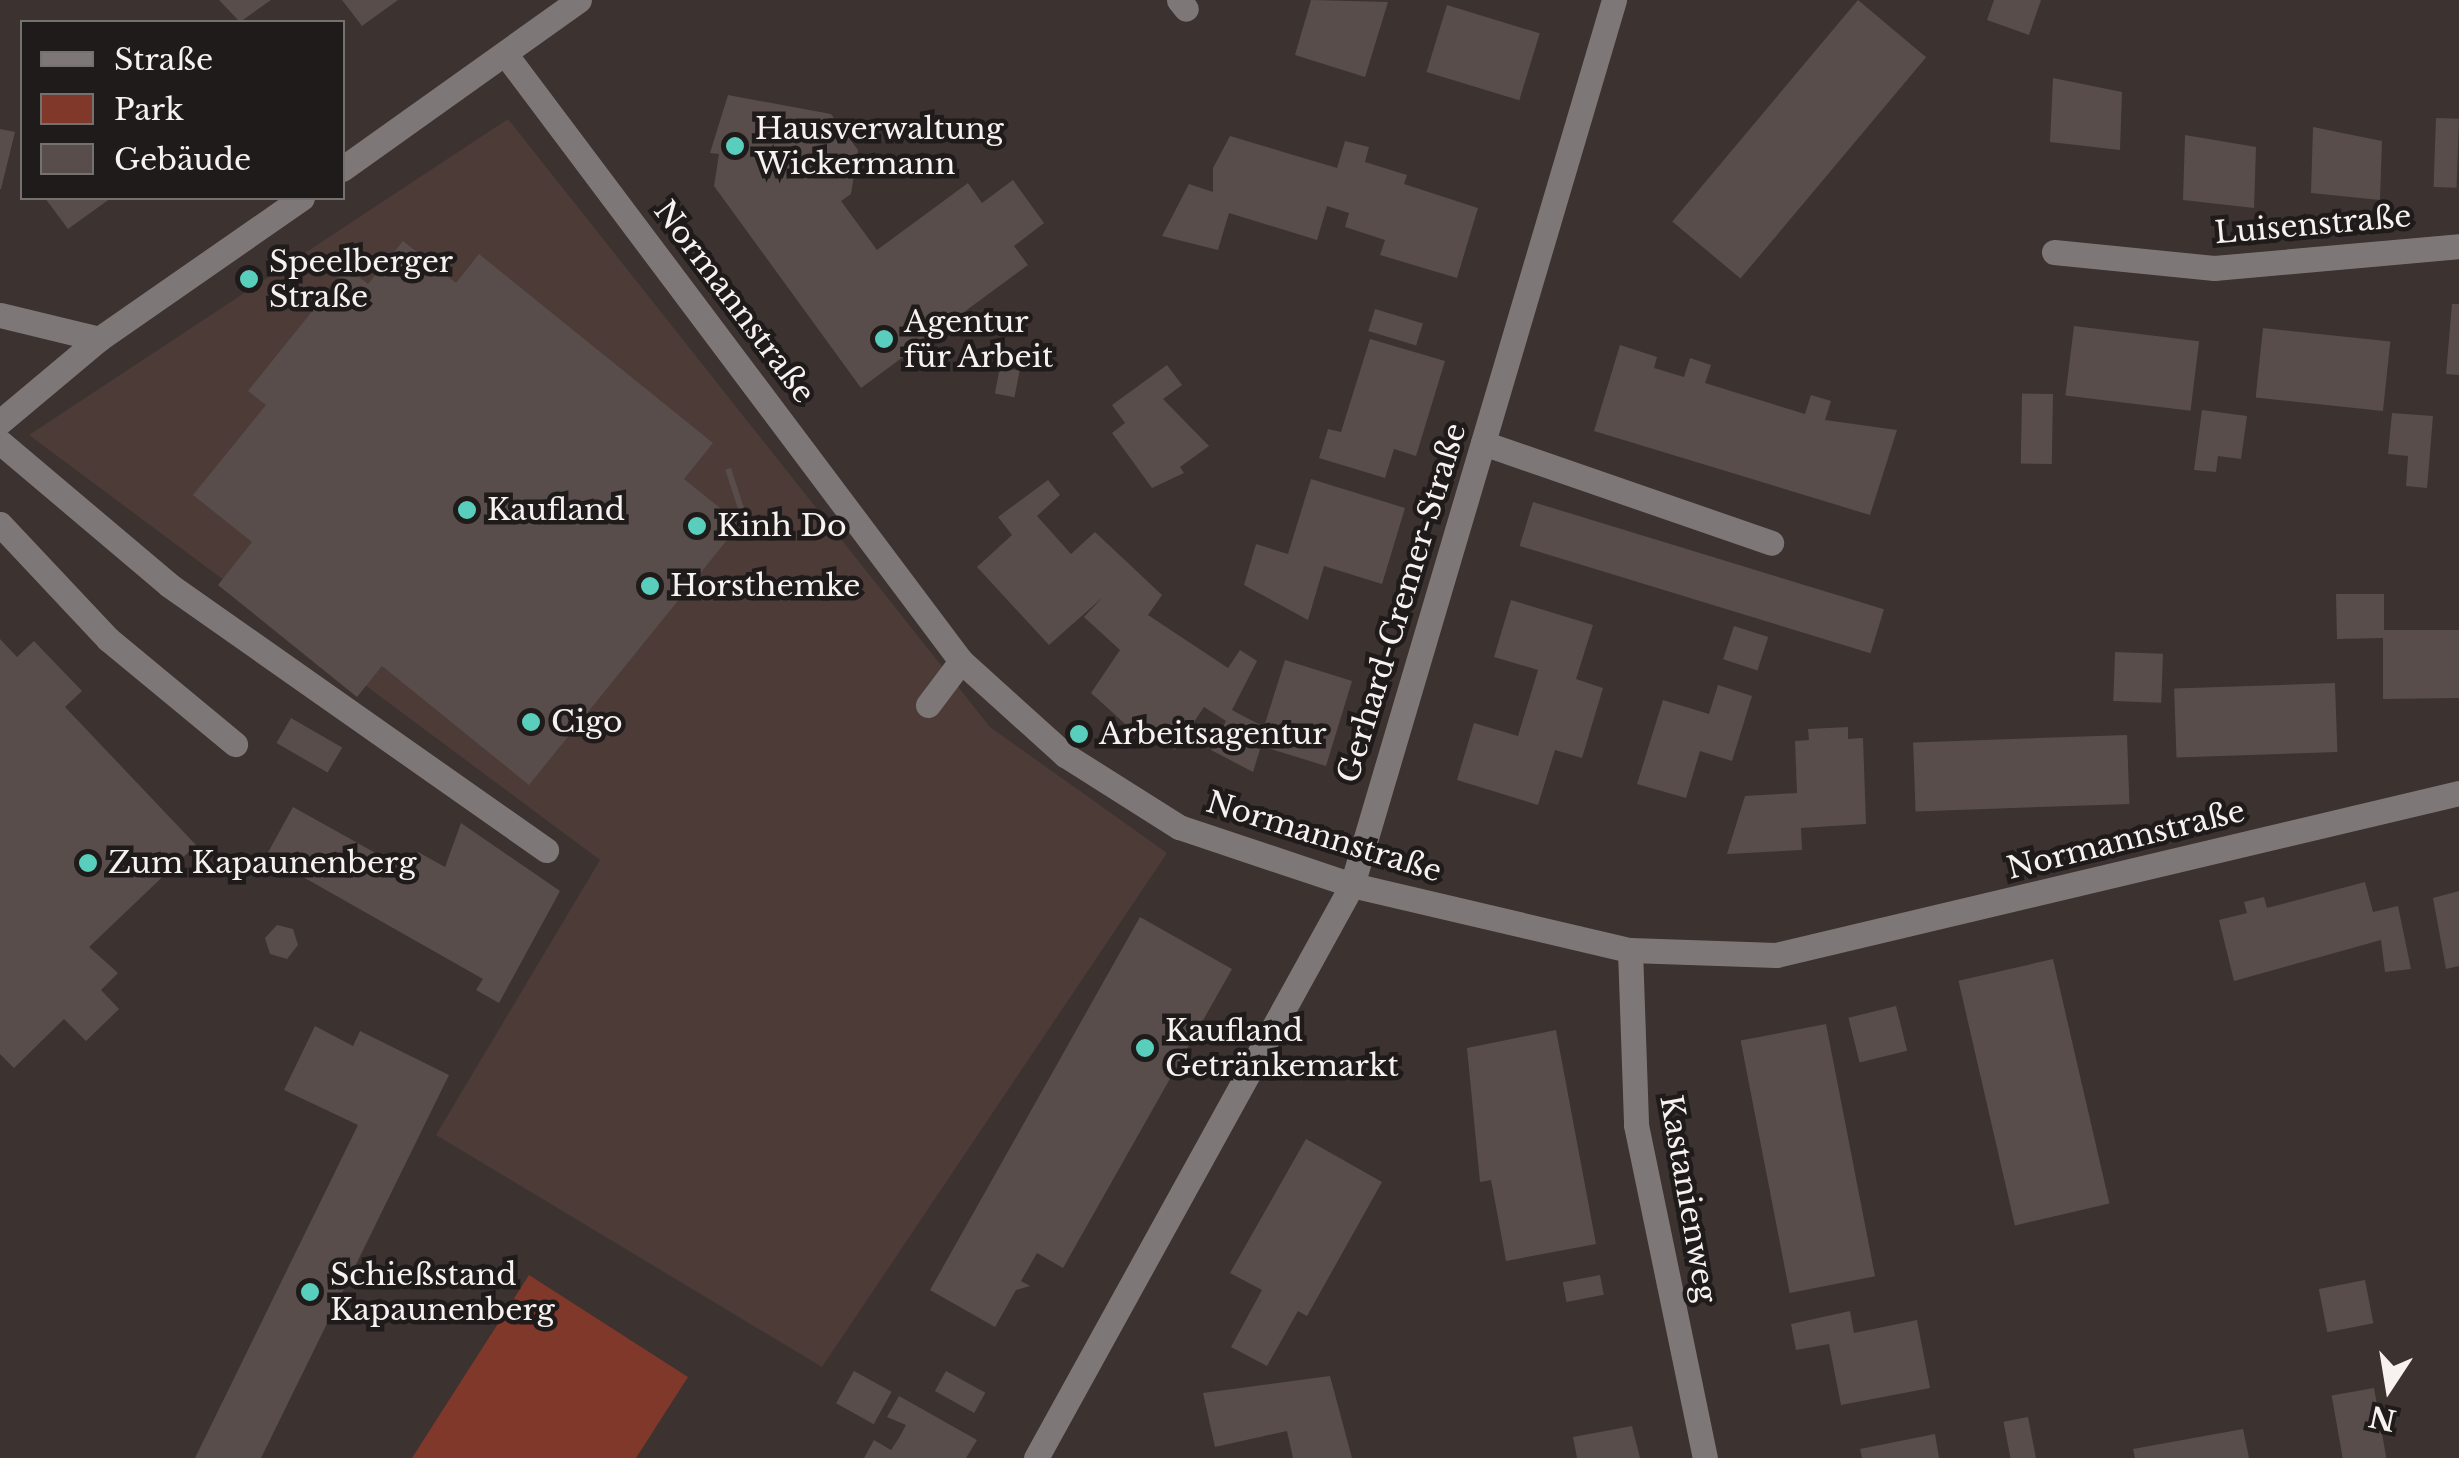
<!DOCTYPE html>
<html>
<head>
<meta charset="utf-8">
<style>
  body { margin:0 }
  #map { position:relative; width:2459px; height:1458px; overflow:hidden; background:#3c322f; font-family:"Libre Baskerville",serif }
  div>[style] { position:absolute }
  .built>* { inset:0; background:#4c3b37 }
  .green>* { inset:0; background:#7f382a }
  .building>* { inset:0; background:#584d4a; transform-origin:0 0 }
  .minor>* { height:25px; margin:-12.5px; padding:0 12.5px; transform-origin:12.5px; border-radius:12.5px; background:#7d7877 }
  .dots>* { width:28px; height:28px; translate:-50% -50%; box-sizing:border-box; border:5px solid #1f1b1a; border-radius:50% }
  span { translate:-50% -50%; white-space:nowrap; text-align:center; line-height:1.15; -webkit-text-stroke:9px #1f1b1a; paint-order:stroke }
  .poi-label { font-size:30px; color:#f7f1ef }
  .left { translate:0 -50%; text-align:left }
  .street-label { font-size:30px; color:#f7f1ef }
  .legend { position:absolute; left:20px; top:20px; width:325px; height:180px; box-sizing:border-box; background:#1f1b1a; border:2px solid #75716f; margin:0; padding:12px 18px; list-style:none; font-size:30px; color:#f7f1ef }
  .legend li { display:flex; align-items:center; gap:20px; height:50px }
  .legend b { width:50px; border:2px solid #75716f }
  .north { position:absolute; left:2339px; top:1338px; width:100px; height:100px; -webkit-text-stroke:8px #1f1b1a; paint-order:stroke; rotate:192deg; font-size:28px; font-weight:700; line-height:40px; text-align:center; color:#f7f1ef }
  .north::after { content:''; display:block; margin:auto; width:35px; height:45px; background:#f7f1ef; clip-path:polygon(50% 0,100% 100%,50% 72%,0 100%) }
</style>
</head>
<body>
<div id="map">
  <div class="built">
    <div style="clip-path:polygon(508px 119px,990px 727px,1167px 853px,822px 1367px,436px 1135px,600px 860px,29px 435px)"></div>
  </div>
  <div class="green">
    <div style="clip-path:polygon(529px 1275px,688px 1377px,636px 1458px,412px 1458px)"></div>
  </div>
  <div class="building">
    <div style="clip-path:polygon(219px 0,271px 0,240px 22px)"></div>
    <div style="clip-path:polygon(342px 0,398px 0,362px 26px)"></div>
    <div style="clip-path:polygon(1311px 0,1388px 2px,1365px 77px,1295px 55px)"></div>
    <div style="left:1858px;top:0;width:89px;height:289px;rotate:40deg"></div>
    <div style="clip-path:polygon(1994px 0,2041px 0,2029px 35px,1987px 20px)"></div>
    <div style="left:1447px;top:5px;width:97px;height:70px;rotate:17deg"></div>
    <div style="clip-path:polygon(2053px 78px,2122px 92px,2120px 150px,2050px 142px)"></div>
    <div style="clip-path:polygon(728px 95px,831px 114px,858px 150px,851px 194px,841px 201px,877px 250px,968px 183px,982px 203px,1013px 180px,1044px 223px,1014px 246px,1028px 265px,861px 388px,714px 186px,719px 154px,710px 153px)"></div>
    <div style="left:2436px;top:118px;width:23px;height:69px;rotate:2deg"></div>
    <div style="clip-path:polygon(2313px 127px,2382px 141px,2380px 200px,2311px 193px)"></div>
    <div style="clip-path:polygon(0 129px,15px 132px,1px 189px,0 189px)"></div>
    <div style="clip-path:polygon(2185px 135px,2256px 147px,2254px 208px,2183px 200px)"></div>
    <div style="clip-path:polygon(1230px 136px,1337px 168px,1345px 141px,1369px 147px,1365px 162px,1407px 175px,1404px 184px,1478px 208px,1457px 278px,1380px 255px,1385px 240px,1345px 227px,1349px 213px,1327px 206px,1317px 240px,1229px 213px,1218px 250px,1162px 236px,1189px 184px,1213px 192px,1213px 168px)"></div>
    <div style="clip-path:polygon(45px 198px,111px 198px,68px 229px)"></div>
    <div style="clip-path:polygon(403px 241px,456px 283px,479px 254px,713px 443px,684px 479px,740px 524px,529px 785px,382px 666px,357px 697px,218px 585px,252px 542px,193px 495px,266px 405px,248px 391px,347px 268px,368px 284px)"></div>
    <div style="clip-path:polygon(2452px 304px,2459px 304px,2459px 375px,2446px 374px)"></div>
    <div style="left:1375px;top:309px;width:50px;height:23px;rotate:17deg"></div>
    <div style="left:2074px;top:326px;width:126px;height:70px;rotate:7deg"></div>
    <div style="left:2263px;top:328px;width:128px;height:70px;rotate:6deg"></div>
    <div style="clip-path:polygon(1370px 339px,1445px 361px,1416px 456px,1394px 449px,1385px 478px,1319px 458px,1328px 429px,1341px 432px)"></div>
    <div style="clip-path:polygon(1620px 345px,1657px 357px,1654px 368px,1684px 377px,1690px 358px,1711px 365px,1705px 383px,1805px 414px,1811px 395px,1831px 401px,1825px 420px,1897px 430px,1870px 515px,1594px 431px)"></div>
    <div style="clip-path:polygon(1167px 365px,1182px 385px,1163px 399px,1209px 446px,1180px 467px,1184px 473px,1152px 488px,1112px 433px,1125px 423px,1112px 405px)"></div>
    <div style="left:1000px;top:367px;width:20px;height:27px;rotate:11deg"></div>
    <div style="left:2053px;top:394px;width:70px;height:31px;rotate:91deg"></div>
    <div style="clip-path:polygon(2202px 410px,2247px 416px,2241px 459px,2218px 456px,2216px 472px,2194px 470px)"></div>
    <div style="clip-path:polygon(2392px 413px,2433px 416px,2427px 488px,2406px 486px,2408px 456px,2388px 454px)"></div>
    <div style="left:731px;top:468px;width:42px;height:6px;rotate:72deg"></div>
    <div style="clip-path:polygon(1311px 479px,1405px 508px,1382px 584px,1324px 566px,1308px 620px,1244px 585px,1256px 544px,1288px 554px)"></div>
    <div style="clip-path:polygon(1048px 480px,1060px 495px,1037px 516px,1071px 554px,1095px 532px,1162px 595px,1148px 615px,1228px 668px,1240px 650px,1257px 661px,1232px 710px,1264px 727px,1285px 660px,1352px 681px,1326px 766px,1261px 746px,1253px 772px,1211px 750px,1226px 721px,1204px 707px,1175px 750px,1133px 731px,1091px 693px,1120px 650px,1084px 617px,1103px 597px,1049px 645px,977px 567px,1012px 535px,998px 517px)"></div>
    <div style="left:1533px;top:502px;width:367px;height:46px;rotate:17deg"></div>
    <div style="clip-path:polygon(2336px 594px,2384px 594px,2384px 630px,2459px 630px,2459px 698px,2383px 699px,2383px 638px,2337px 639px)"></div>
    <div style="clip-path:polygon(1511px 600px,1593px 625px,1576px 679px,1603px 688px,1582px 758px,1555px 750px,1538px 805px,1457px 780px,1474px 723px,1518px 736px,1538px 670px,1494px 657px)"></div>
    <div style="left:1734px;top:626px;width:36px;height:35px;rotate:18deg"></div>
    <div style="clip-path:polygon(0 639px,17px 657px,34px 641px,82px 691px,65px 707px,196px 845px,89px 947px,118px 973px,101px 990px,119px 1009px,86px 1041px,64px 1019px,14px 1068px,0 1054px)"></div>
    <div style="left:2115px;top:652px;width:48px;height:49px;rotate:2deg"></div>
    <div style="left:2335px;top:683px;width:69px;height:161px;rotate:88deg"></div>
    <div style="clip-path:polygon(1718px 685px,1752px 696px,1732px 761px,1700px 751px,1686px 798px,1637px 784px,1663px 700px,1709px 714px)"></div>
    <div style="left:291px;top:718px;width:59px;height:29px;rotate:30deg"></div>
    <div style="clip-path:polygon(1848px 727px,1848px 739px,1863px 738px,1866px 824px,1801px 828px,1802px 850px,1727px 854px,1745px 796px,1797px 793px,1795px 741px,1809px 740px,1808px 729px)"></div>
    <div style="left:2127px;top:735px;width:69px;height:214px;rotate:88deg"></div>
    <div style="clip-path:polygon(293px 807px,408px 871px,418px 852px,445px 867px,461px 823px,560px 891px,499px 1003px,476px 990px,483px 979px,266px 856px)"></div>
    <div style="clip-path:polygon(2365px 882px,2373px 912px,2398px 906px,2411px 969px,2385px 972px,2381px 940px,2234px 981px,2219px 920px,2247px 913px,2244px 902px,2264px 897px,2267px 908px)"></div>
    <div style="clip-path:polygon(2459px 891px,2459px 966px,2446px 969px,2433px 898px)"></div>
    <div style="clip-path:polygon(1140px 917px,1232px 969px,1063px 1268px,1037px 1253px,1021px 1281px,1030px 1286px,1016px 1290px,995px 1327px,930px 1290px)"></div>
    <div style="clip-path:polygon(277px 925px,293px 929px,298px 945px,287px 959px,270px 954px,265px 938px)"></div>
    <div style="left:2053px;top:959px;width:251px;height:97px;rotate:77deg"></div>
    <div style="left:1896px;top:1006px;width:46px;height:49px;rotate:76deg"></div>
    <div style="left:1826px;top:1024px;width:257px;height:87px;rotate:79deg"></div>
    <div style="clip-path:polygon(315px 1026px,353px 1046px,360px 1031px,449px 1075px,261px 1458px,195px 1458px,358px 1125px,284px 1090px)"></div>
    <div style="clip-path:polygon(1556px 1030px,1596px 1244px,1506px 1261px,1491px 1180px,1480px 1182px,1467px 1048px)"></div>
    <div style="clip-path:polygon(1306px 1139px,1382px 1182px,1307px 1316px,1298px 1311px,1267px 1366px,1231px 1347px,1262px 1290px,1230px 1273px)"></div>
    <div style="left:1600px;top:1275px;width:20px;height:38px;rotate:79deg"></div>
    <div style="left:2365px;top:1280px;width:44px;height:47px;rotate:79deg"></div>
    <div style="clip-path:polygon(1850px 1311px,1854px 1333px,1917px 1320px,1930px 1388px,1841px 1405px,1829px 1344px,1796px 1350px,1791px 1324px)"></div>
    <div style="left:854px;top:1371px;width:43px;height:37px;rotate:29deg"></div>
    <div style="left:946px;top:1371px;width:45px;height:23px;rotate:29deg"></div>
    <div style="clip-path:polygon(1330px 1376px,1352px 1458px,1293px 1458px,1287px 1431px,1215px 1447px,1203px 1393px)"></div>
    <div style="left:2374px;top:1388px;width:71px;height:43px;rotate:80deg"></div>
    <div style="clip-path:polygon(899px 1396px,977px 1440px,966px 1458px,864px 1458px,874px 1440px,891px 1450px,899px 1438px,906px 1425px,887px 1417px)"></div>
    <div style="left:2028px;top:1417px;width:42px;height:25px;rotate:79deg"></div>
    <div style="clip-path:polygon(1632px 1426px,1640px 1458px,1577px 1458px,1573px 1437px)"></div>
    <div style="clip-path:polygon(2243px 1429px,2249px 1458px,2135px 1458px,2133px 1449px)"></div>
    <div style="clip-path:polygon(1935px 1434px,1939px 1458px,1862px 1458px,1860px 1449px)"></div>
  </div>
  <div class="minor">
    <div style="left:1179px;top:0;width:11px;rotate:52deg"></div>
    <div style="left:506px;top:55px;width:758px;rotate:53.1deg"></div>
    <div style="left:961px;top:661px;width:140px;rotate:42.1deg"></div>
    <div style="left:1065px;top:755px;width:135px;rotate:32.3deg"></div>
    <div style="left:1179px;top:827px;width:182px;rotate:18.5deg"></div>
    <div style="left:1352px;top:885px;width:285px;rotate:13.2deg"></div>
    <div style="left:1630px;top:950px;width:146px;rotate:2deg"></div>
    <div style="left:1776px;top:955px;width:702px;rotate:-13.34deg"></div>
    <div style="left:342px;top:169px;width:291px;rotate:-35.5deg"></div>
    <div style="left:2054px;top:252px;width:161px;rotate:5.7deg"></div>
    <div style="left:2214px;top:268px;width:246px;rotate:-5.1deg"></div>
    <div style="left:0;top:315px;width:102px;rotate:13.6deg"></div>
    <div style="left:0;top:422px;width:129px;rotate:-40deg"></div>
    <div style="left:99px;top:339px;width:247px;rotate:-34.8deg"></div>
    <div style="left:0;top:442px;width:221px;rotate:40.2deg"></div>
    <div style="left:169px;top:585px;width:461px;rotate:35.1deg"></div>
    <div style="left:1483px;top:443px;width:305px;rotate:19.1deg"></div>
    <div style="left:0;top:524px;width:158px;rotate:46.8deg"></div>
    <div style="left:108px;top:639px;width:165px;rotate:39.6deg"></div>
    <div style="left:928px;top:705px;width:55px;rotate:-53.1deg"></div>
    <div style="left:1630px;top:950px;width:175px;rotate:88deg"></div>
    <div style="left:1636px;top:1125px;width:340px;rotate:78.3deg"></div>
    <div style="left:1036px;top:1458px;width:654px;rotate:-61.12deg"></div>
    <div style="left:1352px;top:885px;width:923px;rotate:-73.51deg"></div>
  </div>
  <div class="dots">
    <div style="left:735px;top:146px;background:#5acebd"></div>
    <div style="left:249px;top:279px;background:#5acebd"></div>
    <div style="left:884px;top:339px;background:#5acebd"></div>
    <div style="left:467px;top:510px;background:#5acebd"></div>
    <div style="left:697px;top:526px;background:#5acebd"></div>
    <div style="left:650px;top:586px;background:#5acebd"></div>
    <div style="left:531px;top:722px;background:#5acebd"></div>
    <div style="left:1079px;top:734px;background:#5acebd"></div>
    <div style="left:88px;top:863px;background:#5acebd"></div>
    <div style="left:1145px;top:1048px;background:#5acebd"></div>
    <div style="left:310px;top:1292px;background:#5acebd"></div>
  </div>
  <div class="poi-label">
    <span class="left" style="left:755px;top:146px">Hausverwaltung<br>Wickermann</span>
    <span class="left" style="left:269px;top:279px">Speelberger<br>Straße</span>
    <span class="left" style="left:904px;top:339px">Agentur<br>für Arbeit</span>
    <span class="left" style="left:487px;top:510px">Kaufland</span>
    <span class="left" style="left:717px;top:526px">Kinh Do</span>
    <span class="left" style="left:670px;top:586px">Horsthemke</span>
    <span class="left" style="left:551px;top:722px">Cigo</span>
    <span class="left" style="left:1099px;top:734px">Arbeitsagentur</span>
    <span class="left" style="left:108px;top:863px">Zum Kapaunenberg</span>
    <span class="left" style="left:1165px;top:1048px">Kaufland<br>Getränkemarkt</span>
    <span class="left" style="left:330px;top:1292px">Schießstand<br>Kapaunenberg</span>
  </div>
  <div class="street-label">
    <span style="left:2313px;top:225px;rotate:-5deg">Luisenstraße</span>
    <span style="left:734px;top:302px;rotate:53deg">Normannstraße</span>
    <span style="left:1402px;top:603px;rotate:-73deg">Gerhard-Cremer-Straße</span>
    <span style="left:1324px;top:837px;rotate:17deg">Normannstraße</span>
    <span style="left:2126px;top:840px;rotate:-14deg">Normannstraße</span>
    <span style="left:1688px;top:1199px;rotate:80deg">Kastanienweg</span>
  </div>
  <ul class="legend">
  <li><b style="height:12px;background:#7d7877"></b>Straße</li>
  <li><b style="height:28px;background:#7f382a"></b>Park</li>
  <li><b style="height:28px;background:#584d4a"></b>Gebäude</li>
  </ul>
  <div class="north">N</div>
</div>
</body>
</html>
